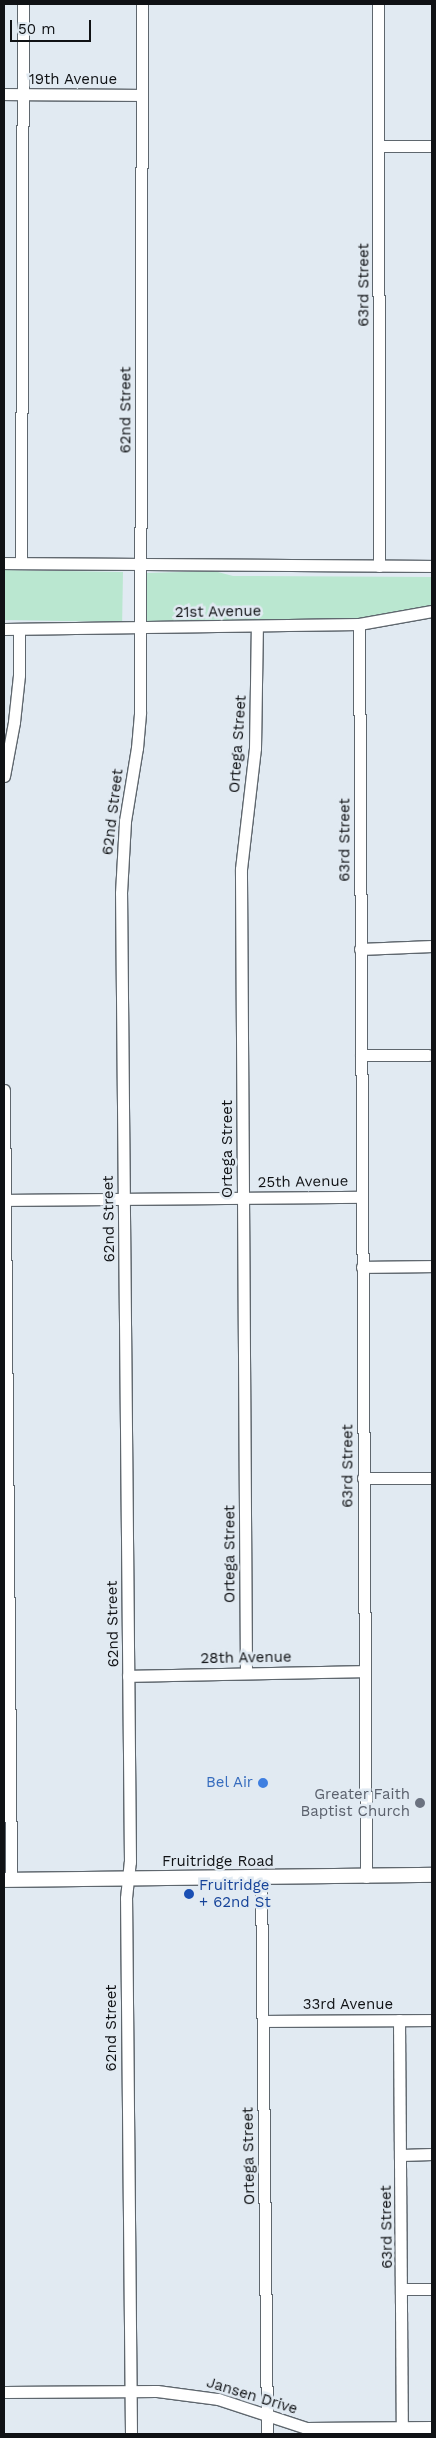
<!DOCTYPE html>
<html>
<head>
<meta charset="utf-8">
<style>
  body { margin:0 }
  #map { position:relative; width:436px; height:2438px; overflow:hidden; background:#e1eaf2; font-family:"Work Sans",sans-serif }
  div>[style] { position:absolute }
  .green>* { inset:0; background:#bae7d0; transform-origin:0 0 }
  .roads { filter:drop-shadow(1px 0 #5f676e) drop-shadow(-1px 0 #5f676e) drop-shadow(0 1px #5f676e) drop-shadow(0 -1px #5f676e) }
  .minor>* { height:11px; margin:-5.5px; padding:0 5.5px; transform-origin:5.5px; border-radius:5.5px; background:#fff }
  .major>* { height:14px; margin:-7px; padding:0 7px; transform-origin:7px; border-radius:7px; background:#fff }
  .dots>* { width:14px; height:14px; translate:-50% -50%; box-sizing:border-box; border:2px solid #e1eaf2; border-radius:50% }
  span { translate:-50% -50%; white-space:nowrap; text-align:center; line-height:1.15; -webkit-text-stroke:5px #e1eaf2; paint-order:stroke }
  .street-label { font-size:15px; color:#101215 }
  .shop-label { font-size:15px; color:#366cbe }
  .right { translate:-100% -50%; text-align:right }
  .worship-label { font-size:15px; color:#5b616d }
  .transit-label { font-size:15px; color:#164399 }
  .left { translate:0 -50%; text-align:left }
  .frame { position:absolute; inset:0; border:5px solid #101215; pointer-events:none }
  .scale { position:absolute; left:10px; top:20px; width:81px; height:22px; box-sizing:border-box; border:2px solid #101215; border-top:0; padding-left:6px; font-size:15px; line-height:18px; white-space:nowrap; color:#101215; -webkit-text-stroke:4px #e1eaf2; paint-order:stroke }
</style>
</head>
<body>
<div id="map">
  <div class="green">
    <div style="clip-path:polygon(214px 571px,233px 576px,432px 577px,432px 606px,359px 619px,147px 624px,147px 573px)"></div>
    <div style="left:123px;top:572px;width:50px;height:119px;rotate:91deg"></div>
  </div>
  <div class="roads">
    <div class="minor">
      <div style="left:378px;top:4px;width:562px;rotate:89.9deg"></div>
      <div style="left:4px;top:94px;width:138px;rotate:0.4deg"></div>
      <div style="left:378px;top:146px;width:54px"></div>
      <div style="left:4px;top:563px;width:428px;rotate:0.4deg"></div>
      <div style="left:21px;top:563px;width:559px;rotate:-89.8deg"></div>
      <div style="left:359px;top:624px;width:1253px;rotate:89.68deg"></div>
      <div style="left:4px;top:629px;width:355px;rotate:-0.8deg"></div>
      <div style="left:359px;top:624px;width:74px;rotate:-10.1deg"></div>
      <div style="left:4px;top:776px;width:55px;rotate:-79.5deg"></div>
      <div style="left:14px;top:722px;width:47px;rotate:-83.9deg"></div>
      <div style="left:19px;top:675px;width:46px;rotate:-90deg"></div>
      <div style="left:360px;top:949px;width:72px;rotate:-2.4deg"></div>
      <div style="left:361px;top:1055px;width:67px"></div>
      <div style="left:4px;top:1090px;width:790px;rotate:89.49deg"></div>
      <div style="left:4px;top:1200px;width:358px;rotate:-0.5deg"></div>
      <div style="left:362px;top:1267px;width:70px;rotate:-0.8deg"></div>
      <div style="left:363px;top:1478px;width:69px"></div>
      <div style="left:246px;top:1673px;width:804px;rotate:-90.36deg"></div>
      <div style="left:241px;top:869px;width:122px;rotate:-83.4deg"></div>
      <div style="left:255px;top:748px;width:122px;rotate:-89.1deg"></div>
      <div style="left:128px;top:1676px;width:237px;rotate:-1.2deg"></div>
      <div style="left:261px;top:1878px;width:556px;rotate:89.38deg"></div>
      <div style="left:399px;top:2020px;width:413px;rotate:89.6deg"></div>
      <div style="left:263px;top:2021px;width:169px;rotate:-0.3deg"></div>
      <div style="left:401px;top:2155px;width:31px;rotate:-2deg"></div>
      <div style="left:402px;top:2289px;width:30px"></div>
      <div style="left:4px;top:2392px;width:153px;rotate:-0.4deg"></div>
      <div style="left:157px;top:2391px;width:62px;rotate:7.5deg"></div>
      <div style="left:218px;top:2399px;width:93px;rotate:18.2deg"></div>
      <div style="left:306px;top:2428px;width:126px;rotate:-0.5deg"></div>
      <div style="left:131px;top:2434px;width:536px;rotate:-90.53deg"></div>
      <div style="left:126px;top:1898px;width:36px;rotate:-84deg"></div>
      <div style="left:130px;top:1862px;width:969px;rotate:-90.53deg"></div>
      <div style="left:121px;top:893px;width:72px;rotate:-86.8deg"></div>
      <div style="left:125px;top:821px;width:74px;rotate:-80.7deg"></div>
      <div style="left:137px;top:748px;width:36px;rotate:-85deg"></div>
      <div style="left:140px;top:712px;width:708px;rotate:-89.84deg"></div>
    </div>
    <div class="major">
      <div style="left:4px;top:1880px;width:428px;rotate:-0.7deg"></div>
    </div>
  </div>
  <div class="dots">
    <div style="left:263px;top:1783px;background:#3f7fe0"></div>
    <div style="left:420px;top:1803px;background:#6b7280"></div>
    <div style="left:189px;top:1894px;background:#1a4fb4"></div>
  </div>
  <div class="street-label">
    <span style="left:73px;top:80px">19th Avenue</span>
    <span style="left:364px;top:285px;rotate:-90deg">63rd Street</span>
    <span style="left:126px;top:410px;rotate:-90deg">62nd Street</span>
    <span style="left:218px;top:612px;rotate:-1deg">21st Avenue</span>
    <span style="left:238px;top:744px;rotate:-86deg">Ortega Street</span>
    <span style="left:113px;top:812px;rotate:-83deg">62nd Street</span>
    <span style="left:345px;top:840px;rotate:-90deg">63rd Street</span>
    <span style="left:228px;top:1149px;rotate:-90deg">Ortega Street</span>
    <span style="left:303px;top:1182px;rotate:-1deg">25th Avenue</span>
    <span style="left:109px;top:1219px;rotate:-91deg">62nd Street</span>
    <span style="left:348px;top:1466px;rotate:-90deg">63rd Street</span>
    <span style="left:230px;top:1554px;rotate:-90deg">Ortega Street</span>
    <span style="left:113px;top:1624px;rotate:-91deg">62nd Street</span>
    <span style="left:246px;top:1658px;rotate:-1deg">28th Avenue</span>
    <span style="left:218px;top:1862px">Fruitridge Road</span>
    <span style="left:348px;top:2005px">33rd Avenue</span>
    <span style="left:112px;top:2028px;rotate:-90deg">62nd Street</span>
    <span style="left:249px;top:2156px;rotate:-91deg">Ortega Street</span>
    <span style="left:387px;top:2227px;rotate:-91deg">63rd Street</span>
    <span style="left:252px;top:2396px;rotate:17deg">Jansen Drive</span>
  </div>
  <div class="shop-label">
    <span class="right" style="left:253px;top:1783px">Bel Air</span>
  </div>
  <div class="worship-label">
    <span class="right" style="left:410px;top:1803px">Greater Faith<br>Baptist Church</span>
  </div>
  <div class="transit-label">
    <span class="left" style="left:199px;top:1894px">Fruitridge<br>+ 62nd St</span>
  </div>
  <div class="frame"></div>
  <div class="scale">50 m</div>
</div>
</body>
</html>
